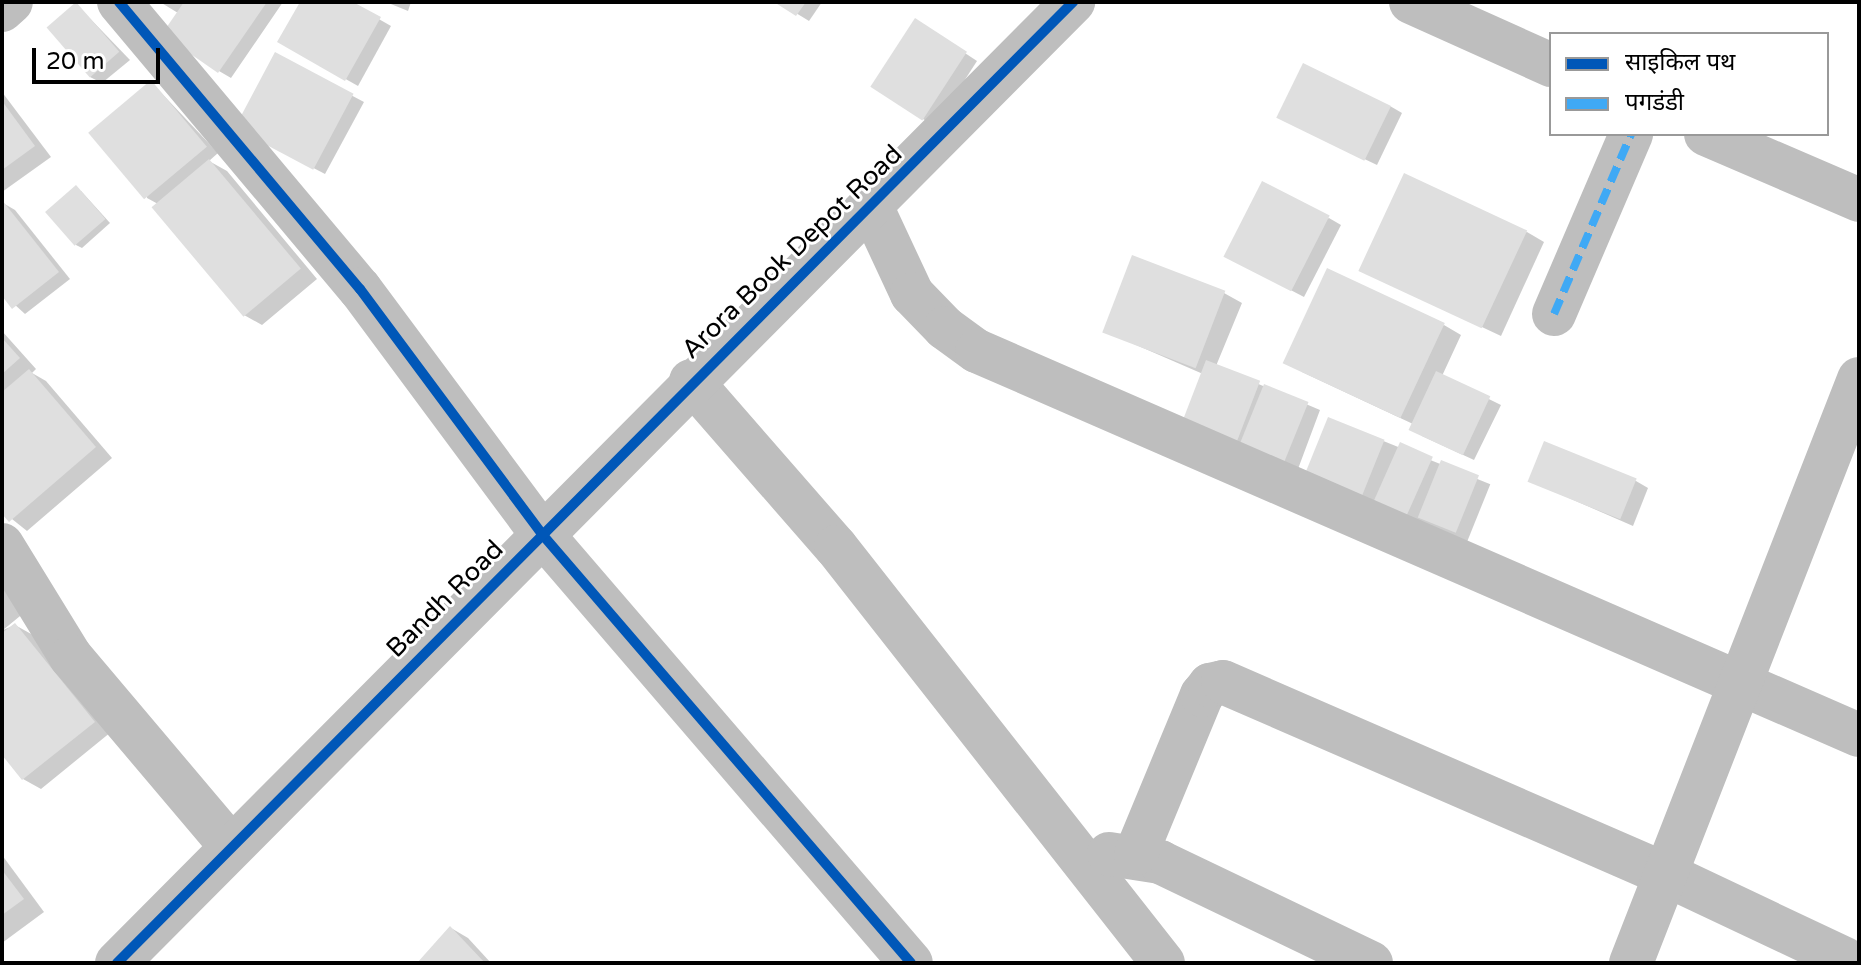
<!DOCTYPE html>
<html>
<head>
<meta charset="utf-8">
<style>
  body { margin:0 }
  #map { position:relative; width:1861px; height:965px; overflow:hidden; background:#fff; font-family:"Varela Round","Noto Sans Devanagari",sans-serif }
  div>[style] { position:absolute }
  .shadow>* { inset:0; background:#0003; transform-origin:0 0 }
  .building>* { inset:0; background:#dfdfdf; transform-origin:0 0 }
  .minor>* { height:44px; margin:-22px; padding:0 22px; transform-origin:22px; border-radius:22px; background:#bebebe }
  .quiet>* { height:8px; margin-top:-4px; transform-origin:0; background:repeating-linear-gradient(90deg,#3fa9f5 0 16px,transparent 0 24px) }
  .cycleway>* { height:10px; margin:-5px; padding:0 5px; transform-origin:5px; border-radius:5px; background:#0057b8 }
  span { translate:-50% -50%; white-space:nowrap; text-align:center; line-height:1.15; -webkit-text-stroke:6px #fff; paint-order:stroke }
  .street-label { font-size:26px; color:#000 }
  .frame { position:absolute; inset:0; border:4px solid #000; pointer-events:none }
  .legend { position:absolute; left:1549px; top:32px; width:280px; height:104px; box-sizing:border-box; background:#fff; border:2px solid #999; margin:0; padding:10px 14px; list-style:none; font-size:24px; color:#000 }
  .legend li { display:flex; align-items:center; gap:16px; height:40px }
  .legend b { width:40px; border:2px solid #999 }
  .scale { position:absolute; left:32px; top:48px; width:128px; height:36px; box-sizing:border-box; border:4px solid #000; border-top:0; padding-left:10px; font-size:24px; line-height:28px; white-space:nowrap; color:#000; -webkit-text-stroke:6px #fff; paint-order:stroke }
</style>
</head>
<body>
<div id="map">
  <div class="shadow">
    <div style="clip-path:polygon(160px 2px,283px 2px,231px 78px,219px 71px,178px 13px)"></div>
    <div style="clip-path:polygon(302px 2px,349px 2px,391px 26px,358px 86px,280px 42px)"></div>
    <div style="clip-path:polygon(386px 2px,411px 2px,408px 11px)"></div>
    <div style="clip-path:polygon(778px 2px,822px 2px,809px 21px)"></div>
    <div style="clip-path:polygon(76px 4px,130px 60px,102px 83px,90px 77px)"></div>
    <div style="clip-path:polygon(927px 28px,977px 61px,935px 126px,923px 119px)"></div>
    <div style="clip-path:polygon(275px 55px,364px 102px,325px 174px,248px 134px)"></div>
    <div style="clip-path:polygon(151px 82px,218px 153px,209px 161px,227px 171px,317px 279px,262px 325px,244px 315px,158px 204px,147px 198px)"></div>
    <div style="clip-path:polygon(2px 92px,51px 157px,2px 192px)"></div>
    <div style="clip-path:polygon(1390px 106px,1402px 113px,1377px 165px,1291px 124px)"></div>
    <div style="clip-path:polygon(81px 191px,110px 223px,82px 248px,76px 245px)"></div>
    <div style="clip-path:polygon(3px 203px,15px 210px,70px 279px,25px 314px,2px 293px)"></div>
    <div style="clip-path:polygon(1329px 218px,1341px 225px,1304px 297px,1237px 262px)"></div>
    <div style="clip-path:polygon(1527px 232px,1544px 242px,1501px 336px,1361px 270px)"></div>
    <div style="clip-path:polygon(1224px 293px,1242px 303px,1216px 366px,1320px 410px,1298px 469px,1196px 428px,1203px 374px,1104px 331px)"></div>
    <div style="clip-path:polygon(1444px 325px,1461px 335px,1442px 376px,1501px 405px,1474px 460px,1422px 436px,1413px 424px,1302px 372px)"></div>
    <div style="clip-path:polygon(2px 331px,36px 369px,32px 373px,46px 381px,112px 458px,27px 531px,2px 511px)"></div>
    <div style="left:1329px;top:419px;width:174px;height:62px;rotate:22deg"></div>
    <div style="clip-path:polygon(1530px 481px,1636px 481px,1648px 488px,1633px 526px)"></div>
    <div style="clip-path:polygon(2px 563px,36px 603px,3px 630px,15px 625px,33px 635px,111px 732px,41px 789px,23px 779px,2px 752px)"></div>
    <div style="clip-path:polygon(2px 855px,44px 912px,2px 943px)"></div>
    <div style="clip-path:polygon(451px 928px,468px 938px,491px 963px,420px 963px)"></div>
  </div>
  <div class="building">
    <div style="left:76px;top:2px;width:66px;height:39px;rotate:49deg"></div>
    <div style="clip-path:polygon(184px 2px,267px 2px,218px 73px,162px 34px)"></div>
    <div style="clip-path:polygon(300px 2px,353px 2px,381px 17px,345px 81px,277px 42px)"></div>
    <div style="clip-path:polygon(774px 2px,806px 2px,796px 16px)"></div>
    <div style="left:915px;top:18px;width:62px;height:82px;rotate:33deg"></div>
    <div style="left:275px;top:52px;width:89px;height:86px;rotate:28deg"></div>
    <div style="left:1303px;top:63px;width:98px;height:61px;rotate:26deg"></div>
    <div style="left:151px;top:80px;width:87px;height:82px;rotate:50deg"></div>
    <div style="clip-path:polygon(2px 101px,35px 146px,2px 170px)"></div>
    <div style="left:209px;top:159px;width:143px;height:75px;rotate:50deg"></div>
    <div style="left:1404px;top:173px;width:136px;height:108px;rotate:25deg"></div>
    <div style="left:1262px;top:181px;width:76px;height:85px;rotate:27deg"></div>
    <div style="left:76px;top:185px;width:45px;height:41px;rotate:49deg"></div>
    <div style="clip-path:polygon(2px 200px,59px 272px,12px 309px,2px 296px)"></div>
    <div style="left:1132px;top:255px;width:100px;height:83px;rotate:21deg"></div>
    <div style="left:1327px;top:268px;width:130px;height:105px;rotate:25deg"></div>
    <div style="clip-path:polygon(2px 338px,20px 358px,2px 374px)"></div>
    <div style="left:1206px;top:360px;width:58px;height:66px;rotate:21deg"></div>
    <div style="clip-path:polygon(29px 369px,96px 447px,9px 522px,2px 514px,2px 392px)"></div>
    <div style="left:1436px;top:371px;width:60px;height:65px;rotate:25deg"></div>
    <div style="left:1264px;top:384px;width:48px;height:67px;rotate:22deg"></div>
    <div style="left:1328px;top:417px;width:61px;height:61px;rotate:22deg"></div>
    <div style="left:1544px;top:441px;width:100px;height:44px;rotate:22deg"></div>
    <div style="left:1400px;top:442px;width:36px;height:67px;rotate:24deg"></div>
    <div style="left:1441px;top:460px;width:41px;height:62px;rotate:22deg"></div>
    <div style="clip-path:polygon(15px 623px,95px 722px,22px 780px,2px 755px,2px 633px)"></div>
    <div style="clip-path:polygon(2px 870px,24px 899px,2px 915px)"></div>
    <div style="clip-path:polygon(450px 926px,485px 963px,417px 963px)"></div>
  </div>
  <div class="minor">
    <div style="left:119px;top:2px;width:375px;rotate:50deg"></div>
    <div style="left:360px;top:289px;width:304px;rotate:53.4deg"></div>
    <div style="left:541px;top:533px;width:567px;rotate:49.29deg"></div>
    <div style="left:1411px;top:2px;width:154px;rotate:24.2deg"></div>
    <div style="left:2px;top:10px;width:12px;rotate:-42deg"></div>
    <div style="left:1706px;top:134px;width:167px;rotate:23.3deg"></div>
    <div style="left:871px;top:206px;width:97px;rotate:65deg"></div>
    <div style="left:912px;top:294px;width:47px;rotate:45.9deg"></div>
    <div style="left:945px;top:328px;width:39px;rotate:36deg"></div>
    <div style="left:977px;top:351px;width:962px;rotate:23.53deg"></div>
    <div style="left:1554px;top:314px;width:196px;rotate:-66.8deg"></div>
    <div style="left:691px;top:381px;width:220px;rotate:48.9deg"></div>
    <div style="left:836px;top:547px;width:529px;rotate:51.83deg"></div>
    <div style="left:2px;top:545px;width:132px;rotate:58.4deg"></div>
    <div style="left:71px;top:657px;width:248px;rotate:49.8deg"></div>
    <div style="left:1109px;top:854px;width:52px;rotate:8.9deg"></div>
    <div style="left:1160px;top:862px;width:234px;rotate:25.6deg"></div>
    <div style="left:1136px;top:854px;width:172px;rotate:-67.5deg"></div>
    <div style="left:1202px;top:695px;width:13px;rotate:-51deg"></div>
    <div style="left:1210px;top:685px;width:13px;rotate:-13deg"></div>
    <div style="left:1223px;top:682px;width:484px;rotate:23.5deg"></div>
    <div style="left:1667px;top:875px;width:197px;rotate:25.3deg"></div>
    <div style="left:117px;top:963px;width:1356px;rotate:-45.15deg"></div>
    <div style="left:1631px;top:963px;width:627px;rotate:-68.67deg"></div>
  </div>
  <div class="quiet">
    <div style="left:1554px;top:314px;width:196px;rotate:-66.8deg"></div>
  </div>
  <div class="cycleway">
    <div style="left:119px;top:2px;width:375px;rotate:50deg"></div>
    <div style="left:360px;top:289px;width:304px;rotate:53.4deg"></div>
    <div style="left:541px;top:533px;width:567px;rotate:49.29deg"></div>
    <div style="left:117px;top:963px;width:1356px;rotate:-45.15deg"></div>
  </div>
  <div class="street-label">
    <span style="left:792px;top:252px;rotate:-44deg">Arora Book Depot Road</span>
    <span style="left:445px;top:599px;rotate:-45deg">Bandh Road</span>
  </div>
  <div class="frame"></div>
  <ul class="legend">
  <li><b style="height:10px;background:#0057b8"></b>साइकिल पथ</li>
  <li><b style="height:10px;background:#3fa9f5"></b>पगडंडी</li>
  </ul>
  <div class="scale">20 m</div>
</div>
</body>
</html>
